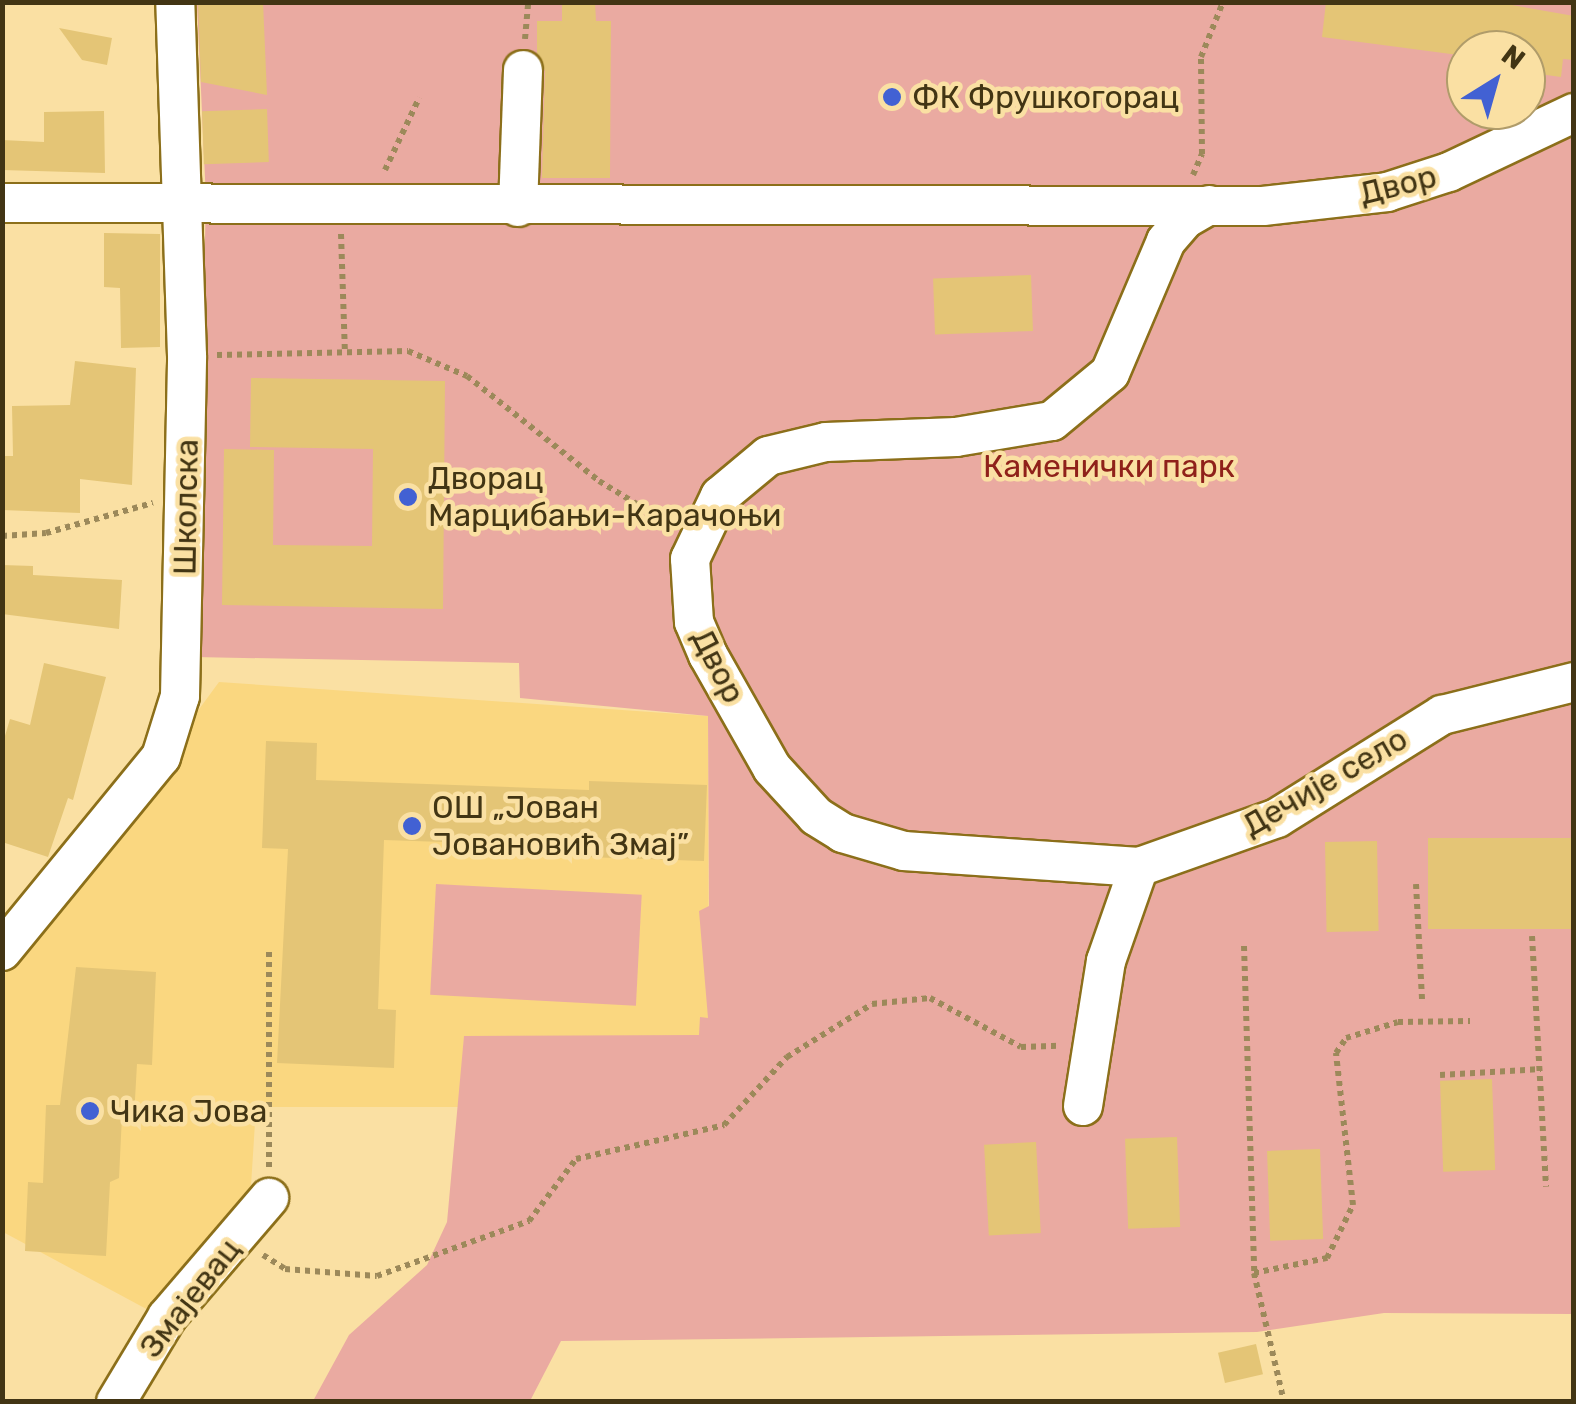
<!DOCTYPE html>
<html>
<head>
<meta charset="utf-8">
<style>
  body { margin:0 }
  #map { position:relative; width:1576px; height:1404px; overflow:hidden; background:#fae0a3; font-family:Rubik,sans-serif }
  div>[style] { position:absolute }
  .built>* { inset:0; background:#fad780 }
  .green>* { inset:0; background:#eaaaa1; transform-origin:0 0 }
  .building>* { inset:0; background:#e4c576; transform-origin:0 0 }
  .path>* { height:6px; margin-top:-3px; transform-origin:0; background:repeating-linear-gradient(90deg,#9c895a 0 5px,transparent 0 10px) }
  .roads { filter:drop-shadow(2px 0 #8c6f1a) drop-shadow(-2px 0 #8c6f1a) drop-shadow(0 2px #8c6f1a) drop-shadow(0 -2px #8c6f1a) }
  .minor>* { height:38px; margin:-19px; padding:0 19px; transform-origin:19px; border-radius:19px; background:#fff }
  .dots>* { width:28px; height:28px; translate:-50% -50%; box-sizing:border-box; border:5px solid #fae0a3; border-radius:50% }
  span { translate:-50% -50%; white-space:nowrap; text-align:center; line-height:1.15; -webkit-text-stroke:9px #fae0a3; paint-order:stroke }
  .poi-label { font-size:32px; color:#423514 }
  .left { translate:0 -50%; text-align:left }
  .street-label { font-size:32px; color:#423514 }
  .park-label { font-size:32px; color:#8f211a }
  .frame { position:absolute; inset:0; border:5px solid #423514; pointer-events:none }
  .north { position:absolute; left:1446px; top:30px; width:100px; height:100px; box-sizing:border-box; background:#fae0a3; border:2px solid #b09c6a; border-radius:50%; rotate:37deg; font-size:28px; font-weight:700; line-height:40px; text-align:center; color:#423514 }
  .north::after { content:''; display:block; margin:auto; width:35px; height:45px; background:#4261d3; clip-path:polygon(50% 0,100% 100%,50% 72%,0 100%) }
</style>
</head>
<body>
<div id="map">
  <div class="built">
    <div style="clip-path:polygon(219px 682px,708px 716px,709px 1036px,464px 1036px,462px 1107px,256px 1107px,251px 1186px,152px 1312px,3px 1232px,2px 978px)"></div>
  </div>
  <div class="green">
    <div style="clip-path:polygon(evenodd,197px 3px,1573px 3px,1573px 1314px,1384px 1313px,1257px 1332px,561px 1341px,530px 1401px,313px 1401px,349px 1335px,427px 1265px,447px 1222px,464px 1036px,699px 1035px,700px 1017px,708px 1018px,699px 911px,709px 906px,708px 716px,520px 698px,519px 663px,194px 657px,206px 200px,197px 3px,1466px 50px,1526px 50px,1526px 110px,1466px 110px,1466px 50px)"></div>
    <div style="left:436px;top:884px;width:206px;height:111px;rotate:3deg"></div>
  </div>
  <div class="building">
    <div style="clip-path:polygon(198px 2px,263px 2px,267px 95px,201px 82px)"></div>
    <div style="clip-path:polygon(562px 2px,595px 2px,596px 21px,611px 21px,610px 178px,542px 178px,545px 71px,537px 53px,537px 21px,562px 21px)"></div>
    <div style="clip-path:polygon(1326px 2px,1495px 2px,1574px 16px,1574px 60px,1563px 59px,1561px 77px,1532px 73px,1535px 50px,1466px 50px,1466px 56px,1322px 37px)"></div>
    <div style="clip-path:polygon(59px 28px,112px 38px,107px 65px,82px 60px)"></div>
    <div style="left:267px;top:109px;width:53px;height:65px;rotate:88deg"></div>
    <div style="clip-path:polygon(104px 111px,105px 173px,2px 170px,2px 140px,44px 142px,44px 112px)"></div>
    <div style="clip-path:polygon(104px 233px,160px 234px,160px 347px,121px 348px,120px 288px,104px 287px)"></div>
    <div style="left:1031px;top:275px;width:56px;height:98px;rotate:88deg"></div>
    <div style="clip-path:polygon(75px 361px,136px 368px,132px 485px,80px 479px,80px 513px,2px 510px,2px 456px,13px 456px,12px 406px,70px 405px)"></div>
    <div style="clip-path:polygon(251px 378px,445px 381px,443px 609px,222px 605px,224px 449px,274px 450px,273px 545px,372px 546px,373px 449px,250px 447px)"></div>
    <div style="clip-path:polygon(2px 565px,33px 566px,33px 575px,122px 580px,119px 629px,2px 614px)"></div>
    <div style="clip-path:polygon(44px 663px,106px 677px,73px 800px,68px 798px,48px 857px,2px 842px,2px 746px,10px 719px,30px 725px)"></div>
    <div style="clip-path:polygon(266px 741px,317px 743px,316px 780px,589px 790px,589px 781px,707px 785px,704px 861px,586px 857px,586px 847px,384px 840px,378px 1009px,396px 1010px,394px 1068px,277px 1063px,288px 849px,262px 848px)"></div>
    <div style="left:1574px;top:838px;width:91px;height:146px;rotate:90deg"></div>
    <div style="left:1377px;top:841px;width:90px;height:52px;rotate:89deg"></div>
    <div style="clip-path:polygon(76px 967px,156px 972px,152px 1065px,137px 1064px,134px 1117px,122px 1116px,119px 1178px,110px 1182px,106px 1256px,25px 1251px,28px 1182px,43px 1183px,46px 1105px,60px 1105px)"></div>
    <div style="left:1492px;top:1079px;width:91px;height:52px;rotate:88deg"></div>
    <div style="left:1177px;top:1137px;width:90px;height:52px;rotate:88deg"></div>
    <div style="left:1036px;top:1142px;width:91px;height:52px;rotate:87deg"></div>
    <div style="left:1320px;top:1149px;width:90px;height:53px;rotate:88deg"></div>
    <div style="left:1256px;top:1344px;width:31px;height:39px;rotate:77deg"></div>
  </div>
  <div class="path">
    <div style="left:525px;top:39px;width:37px;rotate:-85deg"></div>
    <div style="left:385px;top:170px;width:80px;rotate:-64.7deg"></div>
    <div style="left:1193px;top:175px;width:23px;rotate:-67deg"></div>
    <div style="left:1202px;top:154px;width:97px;rotate:-90.6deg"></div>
    <div style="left:1201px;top:57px;width:59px;rotate:-68.2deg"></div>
    <div style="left:341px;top:234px;width:119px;rotate:88.1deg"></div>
    <div style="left:217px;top:355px;width:191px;rotate:-1.2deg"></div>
    <div style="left:408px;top:351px;width:64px;rotate:23deg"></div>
    <div style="left:467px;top:376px;width:169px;rotate:38.5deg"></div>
    <div style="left:599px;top:481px;width:75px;rotate:31.4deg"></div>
    <div style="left:2px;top:536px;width:44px;rotate:-3.9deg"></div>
    <div style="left:46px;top:533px;width:111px;rotate:-15.7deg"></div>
    <div style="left:1416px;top:884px;width:116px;rotate:87deg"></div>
    <div style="left:1532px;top:936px;width:251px;rotate:86.8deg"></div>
    <div style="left:1244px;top:946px;width:327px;rotate:88.2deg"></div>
    <div style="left:1254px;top:1273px;width:132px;rotate:76.9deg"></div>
    <div style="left:1440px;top:1075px;width:101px;rotate:-3.4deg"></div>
    <div style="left:269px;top:1167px;width:218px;rotate:-90deg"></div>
    <div style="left:263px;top:1255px;width:26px;rotate:32deg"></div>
    <div style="left:285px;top:1269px;width:92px;rotate:4.4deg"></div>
    <div style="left:377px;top:1276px;width:162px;rotate:-19.9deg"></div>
    <div style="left:529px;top:1221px;width:78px;rotate:-52.8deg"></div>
    <div style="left:576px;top:1159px;width:152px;rotate:-12.9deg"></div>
    <div style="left:724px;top:1125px;width:93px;rotate:-47.2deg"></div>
    <div style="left:787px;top:1057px;width:100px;rotate:-31.9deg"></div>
    <div style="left:872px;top:1004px;width:58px;rotate:-5.9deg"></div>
    <div style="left:930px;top:998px;width:103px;rotate:28.3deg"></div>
    <div style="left:1021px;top:1047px;width:38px;rotate:-2deg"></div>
    <div style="left:1254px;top:1273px;width:75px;rotate:-11.6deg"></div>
    <div style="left:1327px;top:1258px;width:59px;rotate:-63.9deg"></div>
    <div style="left:1353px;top:1205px;width:153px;rotate:-96.4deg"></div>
    <div style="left:1336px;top:1053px;width:18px;rotate:-56deg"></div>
    <div style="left:1346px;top:1038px;width:54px;rotate:-17.1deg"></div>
    <div style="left:1398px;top:1022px;width:72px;rotate:-0.8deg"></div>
  </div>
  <div class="roads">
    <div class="minor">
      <div style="left:2px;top:203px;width:1261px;rotate:0.14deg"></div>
      <div style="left:1263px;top:206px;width:125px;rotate:-6.4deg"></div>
      <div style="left:1387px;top:192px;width:65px;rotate:-17.9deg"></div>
      <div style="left:1449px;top:172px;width:138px;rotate:-25.3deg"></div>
      <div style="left:518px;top:207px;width:137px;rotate:-87.9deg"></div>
      <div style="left:1139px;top:867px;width:236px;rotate:-176.1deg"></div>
      <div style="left:904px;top:851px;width:64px;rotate:-163.6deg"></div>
      <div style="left:843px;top:833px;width:32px;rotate:-148deg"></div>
      <div style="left:816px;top:816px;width:65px;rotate:-132.5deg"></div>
      <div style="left:772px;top:768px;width:130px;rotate:-119.5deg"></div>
      <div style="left:708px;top:655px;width:36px;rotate:-113deg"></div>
      <div style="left:694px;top:622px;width:63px;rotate:-93.6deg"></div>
      <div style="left:690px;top:559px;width:70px;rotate:-64.5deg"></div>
      <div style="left:720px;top:496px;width:62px;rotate:-39.8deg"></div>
      <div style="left:768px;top:456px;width:60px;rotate:-13.6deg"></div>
      <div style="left:826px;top:442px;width:130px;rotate:-2.2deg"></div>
      <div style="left:956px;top:437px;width:97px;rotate:-9.5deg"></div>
      <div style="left:1052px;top:421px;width:75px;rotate:-39.6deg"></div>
      <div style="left:1110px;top:373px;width:143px;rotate:-67deg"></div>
      <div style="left:1166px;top:241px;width:29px;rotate:-49deg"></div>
      <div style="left:1185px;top:219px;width:28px;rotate:-30deg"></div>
      <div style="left:2px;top:951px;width:251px;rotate:-50.7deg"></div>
      <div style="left:161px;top:757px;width:64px;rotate:-72.7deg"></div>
      <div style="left:180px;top:696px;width:340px;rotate:-88.8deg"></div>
      <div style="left:187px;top:356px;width:354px;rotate:-91.9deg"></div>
      <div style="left:1083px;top:1106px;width:147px;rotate:-81deg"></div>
      <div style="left:1106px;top:961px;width:100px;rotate:-70.7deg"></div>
      <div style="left:1139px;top:867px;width:146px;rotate:-19.5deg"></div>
      <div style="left:1277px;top:818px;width:195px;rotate:-32deg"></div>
      <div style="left:1442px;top:715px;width:136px;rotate:-14deg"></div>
      <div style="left:116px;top:1402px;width:99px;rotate:-59deg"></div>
      <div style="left:167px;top:1317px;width:157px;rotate:-49.4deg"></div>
    </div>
  </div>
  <div class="dots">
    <div style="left:892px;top:97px;background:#4261d3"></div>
    <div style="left:408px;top:497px;background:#4261d3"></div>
    <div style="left:412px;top:826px;background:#4261d3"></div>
    <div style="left:90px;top:1111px;background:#4261d3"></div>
  </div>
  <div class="poi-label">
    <span class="left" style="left:912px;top:97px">ФК Фрушкогорац</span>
    <span class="left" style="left:428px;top:497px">Дворац<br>Марцибањи-Карачоњи</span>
    <span class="left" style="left:432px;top:826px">ОШ „Јован<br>Јовановић Змај”</span>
    <span class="left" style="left:110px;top:1111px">Чика Јова</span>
  </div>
  <div class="street-label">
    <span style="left:1398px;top:185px;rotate:-14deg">Двор</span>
    <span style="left:186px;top:507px;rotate:-89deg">Школска</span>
    <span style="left:718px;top:666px;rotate:63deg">Двор</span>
    <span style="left:1325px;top:782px;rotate:-30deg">Дечије село</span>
    <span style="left:190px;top:1298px;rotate:-52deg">Змајевац</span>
  </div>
  <div class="park-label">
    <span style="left:1109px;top:466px">Каменички парк</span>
  </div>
  <div class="frame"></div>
  <div class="north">N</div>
</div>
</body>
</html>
